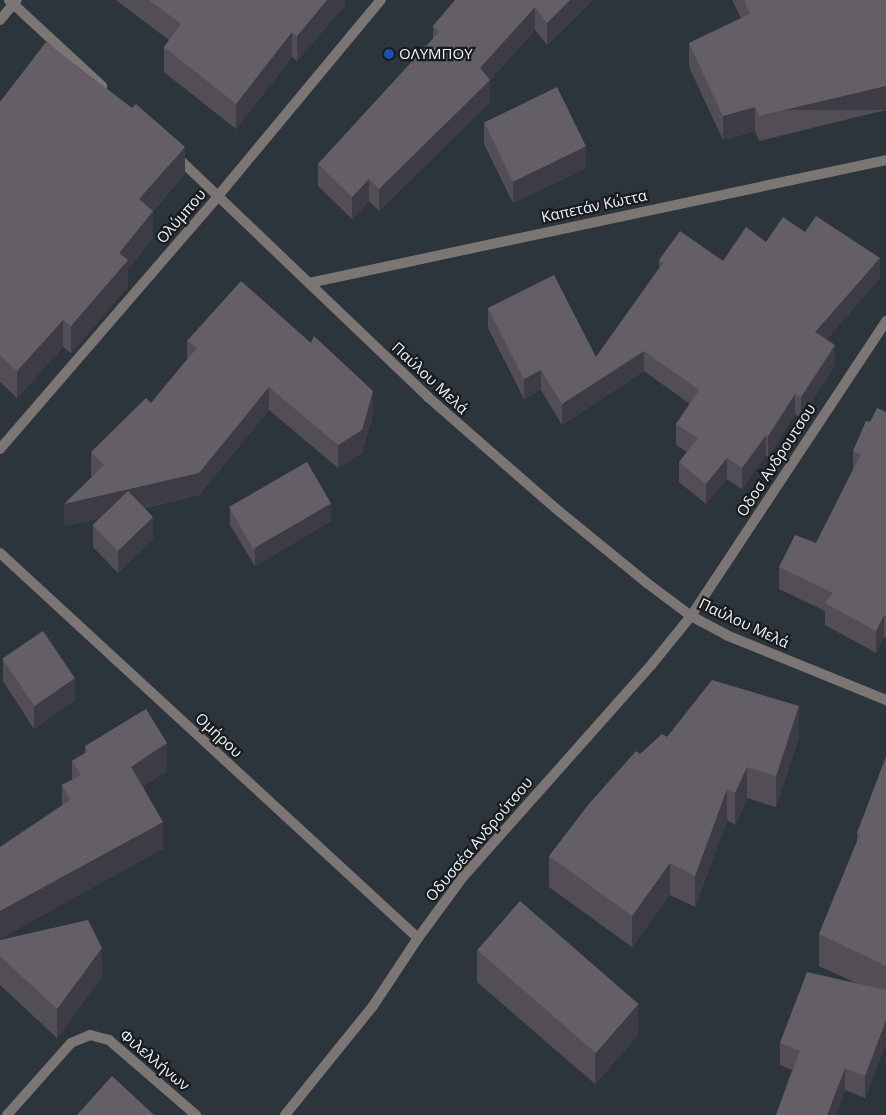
<!DOCTYPE html>
<html>
<head>
<meta charset="utf-8">
<style>
  body { margin:0 }
  #map { position:relative; width:886px; height:1115px; overflow:hidden; background:#2d353c; font-family:"Open Sans",sans-serif }
  div>[style] { position:absolute }
  .street>* { height:10px; margin:-5px; padding:0 5px; transform-origin:5px; border-radius:5px; background:#7b7574 }
  .wall>* { inset:0; background:#534e55 }
  .shaded-wall>* { inset:0; background:#3d3c44; transform-origin:0 0 }
  .building>* { inset:0; background:#645f67; transform-origin:0 0 }
  .dots>* { width:14px; height:14px; translate:-50% -50%; box-sizing:border-box; border:2px solid #181c1f; border-radius:50% }
  span { translate:-50% -50%; white-space:nowrap; text-align:center; line-height:1.15; -webkit-text-stroke:4.5px #181c1f; paint-order:stroke }
  .poi-label { font-size:15px; color:#eff4f9 }
  .left { translate:0 -50%; text-align:left }
  .street-label { font-size:15px; color:#eff4f9 }
</style>
</head>
<body>
<div id="map">
  <div class="street">
    <div style="left:9px;top:0;width:127px;rotate:42.8deg"></div>
    <div style="left:0;top:20px;width:26px;rotate:-50deg"></div>
    <div style="left:176px;top:156px;width:349px;rotate:43.7deg"></div>
    <div style="left:428px;top:397px;width:175px;rotate:41.1deg"></div>
    <div style="left:560px;top:512px;width:112px;rotate:39.2deg"></div>
    <div style="left:647px;top:583px;width:55px;rotate:36.9deg"></div>
    <div style="left:691px;top:616px;width:40px;rotate:28deg"></div>
    <div style="left:726px;top:635px;width:173px;rotate:22.1deg"></div>
    <div style="left:309px;top:283px;width:590px;rotate:-12.03deg"></div>
    <div style="left:0;top:449px;width:334px;rotate:-49.2deg"></div>
    <div style="left:218px;top:196px;width:255px;rotate:-50.3deg"></div>
    <div style="left:0;top:553px;width:568px;rotate:42.65deg"></div>
    <div style="left:7px;top:1115px;width:96px;rotate:-48.4deg"></div>
    <div style="left:71px;top:1043px;width:21px;rotate:-23deg"></div>
    <div style="left:90px;top:1035px;width:20px;rotate:15deg"></div>
    <div style="left:109px;top:1040px;width:115px;rotate:40.8deg"></div>
    <div style="left:285px;top:1115px;width:140px;rotate:-51.1deg"></div>
    <div style="left:373px;top:1006px;width:82px;rotate:-56.5deg"></div>
    <div style="left:418px;top:938px;width:76px;rotate:-53.6deg"></div>
    <div style="left:463px;top:877px;width:285px;rotate:-48.4deg"></div>
    <div style="left:652px;top:664px;width:62px;rotate:-50.9deg"></div>
    <div style="left:691px;top:616px;width:354px;rotate:-56.5deg"></div>
  </div>
  <div class="wall">
    <div style="clip-path:polygon(116px 0,345px 0,345px 5px,297px 61px,292px 57px,236px 129px,164px 72px,164px 47px,169px 40px)"></div>
    <div style="clip-path:polygon(455px 0,593px 0,547px 45px,535px 30px,490px 80px,490px 102px,379px 211px,369px 201px,352px 219px,318px 186px,318px 164px,433px 39px,433px 26px)"></div>
    <div style="clip-path:polygon(732px 0,886px 0,886px 110px,759px 141px,755px 131px,723px 140px,689px 67px,689px 43px,741px 18px)"></div>
    <div style="clip-path:polygon(0 102px,185px 174px,153px 211px,153px 238px,128px 269px,128px 287px,71px 353px,63px 347px,17px 398px,0 382px)"></div>
    <div style="clip-path:polygon(484px 122px,586px 168px,513px 203px,484px 144px)"></div>
    <div style="clip-path:polygon(805px 232px,880px 278px,826px 340px,835px 365px,801px 418px,795px 414px,768px 457px,766px 455px,742px 489px,727px 479px,706px 504px,679px 482px,679px 462px,687px 452px,676px 445px,676px 424px,690px 404px,644px 371px,562px 425px,541px 390px,524px 399px,488px 328px,488px 308px,596px 357px,659px 268px,659px 260px,723px 261px,766px 242px)"></div>
    <div style="clip-path:polygon(187px 341px,373px 413px,362px 453px,338px 468px,269px 410px,199px 495px,145px 508px,153px 539px,118px 573px,93px 547px,93px 525px,100px 518px,64px 526px,92px 476px,91px 475px,91px 452px,151px 403px,187px 359px)"></div>
    <div style="clip-path:polygon(886px 412px,886px 638px,884px 637px,876px 653px,825px 625px,825px 611px,779px 589px,779px 567px,816px 543px,853px 470px,853px 451px,870px 422px)"></div>
    <div style="clip-path:polygon(230px 508px,331px 521px,255px 566px,230px 525px)"></div>
    <div style="clip-path:polygon(3px 659px,75px 700px,34px 729px,3px 681px)"></div>
    <div style="clip-path:polygon(667px 737px,799px 737px,776px 807px,747px 798px,735px 825px,727px 820px,695px 907px,670px 895px,632px 947px,549px 887px,549px 856px,640px 754px)"></div>
    <div style="clip-path:polygon(85px 746px,167px 771px,143px 786px,163px 849px,62px 806px,62px 785px,72px 780px,72px 761px,85px 753px)"></div>
    <div style="clip-path:polygon(886px 757px,886px 1043px,865px 1098px,845px 1090px,836px 1115px,776px 1115px,792px 1070px,780px 1065px,780px 1043px,856px 983px,819px 966px,819px 934px,857px 841px,857px 833px)"></div>
    <div style="clip-path:polygon(0 940px,102px 977px,57px 1038px,0 985px)"></div>
    <div style="clip-path:polygon(477px 950px,638px 1035px,595px 1084px,477px 982px)"></div>
  </div>
  <div class="shaded-wall">
    <div style="clip-path:polygon(327px 0,345px 0,345px 5px,297px 61px,297px 36px)"></div>
    <div style="clip-path:polygon(570px 0,593px 0,547px 45px,547px 23px)"></div>
    <div style="clip-path:polygon(535px 7px,535px 30px,490px 80px,490px 102px,379px 211px,379px 189px,480px 68px)"></div>
    <div style="clip-path:polygon(292px 32px,292px 57px,236px 129px,236px 104px)"></div>
    <div style="left:886px;top:86px;width:24px;height:130px;rotate:90deg"></div>
    <div style="clip-path:polygon(755px 107px,755px 131px,723px 140px,723px 116px)"></div>
    <div style="clip-path:polygon(586px 146px,586px 168px,513px 203px,513px 181px)"></div>
    <div style="clip-path:polygon(185px 147px,185px 174px,139px 226px,139px 199px)"></div>
    <div style="clip-path:polygon(369px 179px,369px 201px,352px 219px,352px 197px)"></div>
    <div style="clip-path:polygon(153px 211px,153px 238px,128px 269px,128px 287px,71px 353px,71px 326px,119px 253px)"></div>
    <div style="clip-path:polygon(880px 258px,880px 278px,815px 353px,815px 332px)"></div>
    <div style="clip-path:polygon(63px 320px,63px 347px,17px 398px,17px 371px)"></div>
    <div style="clip-path:polygon(835px 345px,835px 365px,801px 418px,801px 397px)"></div>
    <div style="clip-path:polygon(644px 351px,644px 371px,562px 425px,562px 404px)"></div>
    <div style="clip-path:polygon(541px 370px,541px 390px,524px 399px,524px 379px)"></div>
    <div style="clip-path:polygon(269px 387px,269px 410px,199px 495px,64px 526px,64px 504px)"></div>
    <div style="clip-path:polygon(373px 391px,373px 413px,362px 453px,338px 468px,338px 445px)"></div>
    <div style="clip-path:polygon(795px 394px,795px 414px,768px 457px,768px 436px)"></div>
    <div style="clip-path:polygon(766px 435px,766px 455px,742px 489px,742px 468px)"></div>
    <div style="clip-path:polygon(727px 458px,727px 479px,706px 504px,706px 484px)"></div>
    <div style="clip-path:polygon(331px 503px,331px 521px,255px 566px,255px 548px)"></div>
    <div style="clip-path:polygon(153px 517px,153px 539px,118px 573px,118px 551px)"></div>
    <div style="clip-path:polygon(884px 615px,884px 637px,876px 653px,876px 631px)"></div>
    <div style="clip-path:polygon(75px 678px,75px 700px,34px 729px,34px 707px)"></div>
    <div style="clip-path:polygon(799px 706px,799px 737px,776px 807px,776px 776px)"></div>
    <div style="clip-path:polygon(167px 743px,167px 771px,131px 794px,131px 767px)"></div>
    <div style="clip-path:polygon(747px 767px,747px 798px,735px 825px,735px 793px)"></div>
    <div style="clip-path:polygon(727px 789px,727px 820px,695px 907px,695px 876px)"></div>
    <div style="clip-path:polygon(163px 822px,163px 849px,0 939px,0 911px)"></div>
    <div style="clip-path:polygon(670px 863px,670px 895px,632px 947px,632px 916px)"></div>
    <div style="clip-path:polygon(102px 948px,102px 977px,57px 1038px,57px 1009px)"></div>
    <div style="clip-path:polygon(638px 1004px,638px 1035px,595px 1084px,595px 1053px)"></div>
    <div style="clip-path:polygon(886px 1020px,886px 1043px,865px 1098px,865px 1076px)"></div>
    <div style="clip-path:polygon(845px 1068px,845px 1090px,836px 1115px,827px 1115px)"></div>
  </div>
  <div class="building">
    <div style="clip-path:polygon(149px 0,327px 0,297px 36px,292px 32px,236px 104px,164px 47px,181px 24px)"></div>
    <div style="clip-path:polygon(455px 0,570px 0,547px 23px,535px 7px,480px 68px,490px 80px,379px 189px,369px 179px,352px 197px,318px 164px,439px 32px,433px 26px)"></div>
    <div style="clip-path:polygon(744px 0,886px 0,886px 86px,759px 116px,755px 107px,723px 116px,689px 43px,750px 14px)"></div>
    <div style="clip-path:polygon(46px 42px,132px 108px,136px 104px,185px 147px,139px 199px,153px 211px,119px 253px,128px 260px,71px 326px,63px 320px,17px 371px,0 355px,0 102px)"></div>
    <div style="left:557px;top:87px;width:66px;height:81px;rotate:64deg"></div>
    <div style="clip-path:polygon(816px 216px,880px 258px,815px 332px,835px 345px,801px 397px,795px 394px,768px 436px,766px 435px,742px 468px,727px 458px,706px 484px,679px 462px,698px 438px,676px 424px,699px 390px,644px 351px,562px 404px,541px 370px,524px 379px,488px 308px,554px 275px,596px 357px,663px 263px,659px 260px,680px 231px,723px 261px,746px 227px,766px 242px,783px 217px,805px 232px)"></div>
    <div style="clip-path:polygon(241px 281px,311px 343px,314px 336px,373px 391px,362px 430px,338px 445px,269px 387px,199px 473px,64px 504px,104px 465px,91px 452px,146px 398px,151px 403px,197px 348px,187px 341px)"></div>
    <div style="clip-path:polygon(877px 408px,886px 412px,886px 616px,884px 615px,876px 631px,825px 603px,833px 593px,779px 567px,795px 535px,816px 543px,861px 454px,853px 451px,866px 421px,870px 422px)"></div>
    <div style="left:307px;top:462px;width:48px;height:90px;rotate:60deg"></div>
    <div style="left:128px;top:491px;width:36px;height:49px;rotate:46deg"></div>
    <div style="left:43px;top:631px;width:57px;height:49px;rotate:56deg"></div>
    <div style="clip-path:polygon(712px 680px,799px 706px,776px 776px,747px 767px,735px 793px,727px 789px,695px 876px,670px 863px,632px 916px,549px 856px,588px 805px,636px 751px,640px 754px,662px 734px,667px 737px)"></div>
    <div style="clip-path:polygon(146px 709px,167px 743px,131px 767px,163px 822px,0 911px,0 847px,70px 800px,62px 785px,81px 775px,72px 761px,88px 751px,85px 746px)"></div>
    <div style="clip-path:polygon(886px 757px,886px 966px,819px 934px,860px 834px,857px 833px)"></div>
    <div style="left:520px;top:901px;width:157px;height:65px;rotate:41deg"></div>
    <div style="clip-path:polygon(88px 920px,102px 948px,57px 1009px,0 956px,0 940px)"></div>
    <div style="clip-path:polygon(807px 972px,886px 990px,886px 1020px,865px 1076px,845px 1068px,827px 1115px,776px 1115px,800px 1051px,780px 1043px)"></div>
    <div style="clip-path:polygon(112px 1076px,154px 1115px,77px 1115px)"></div>
  </div>
  <div class="dots">
    <div style="left:389px;top:54px;background:#1a4fb4"></div>
  </div>
  <div class="poi-label">
    <span class="left" style="left:399px;top:54px">ΟΛΥΜΠΟΥ</span>
  </div>
  <div class="street-label">
    <span style="left:594px;top:206px;rotate:-12deg">Καπετάν Κώττα</span>
    <span style="left:181px;top:216px;rotate:-49deg">Ολύμπου</span>
    <span style="left:430px;top:378px;rotate:43deg">Παύλου Μελά</span>
    <span style="left:776px;top:460px;rotate:-57deg">Οδοσ Ανδρουτσου</span>
    <span style="left:744px;top:623px;rotate:25deg">Παύλου Μελά</span>
    <span style="left:219px;top:735px;rotate:43deg">Ομήρου</span>
    <span style="left:479px;top:839px;rotate:-50deg">Οδυσσέα Ανδρούτσου</span>
    <span style="left:155px;top:1060px;rotate:40deg">Φιλελλήνων</span>
  </div>
</div>
</body>
</html>
